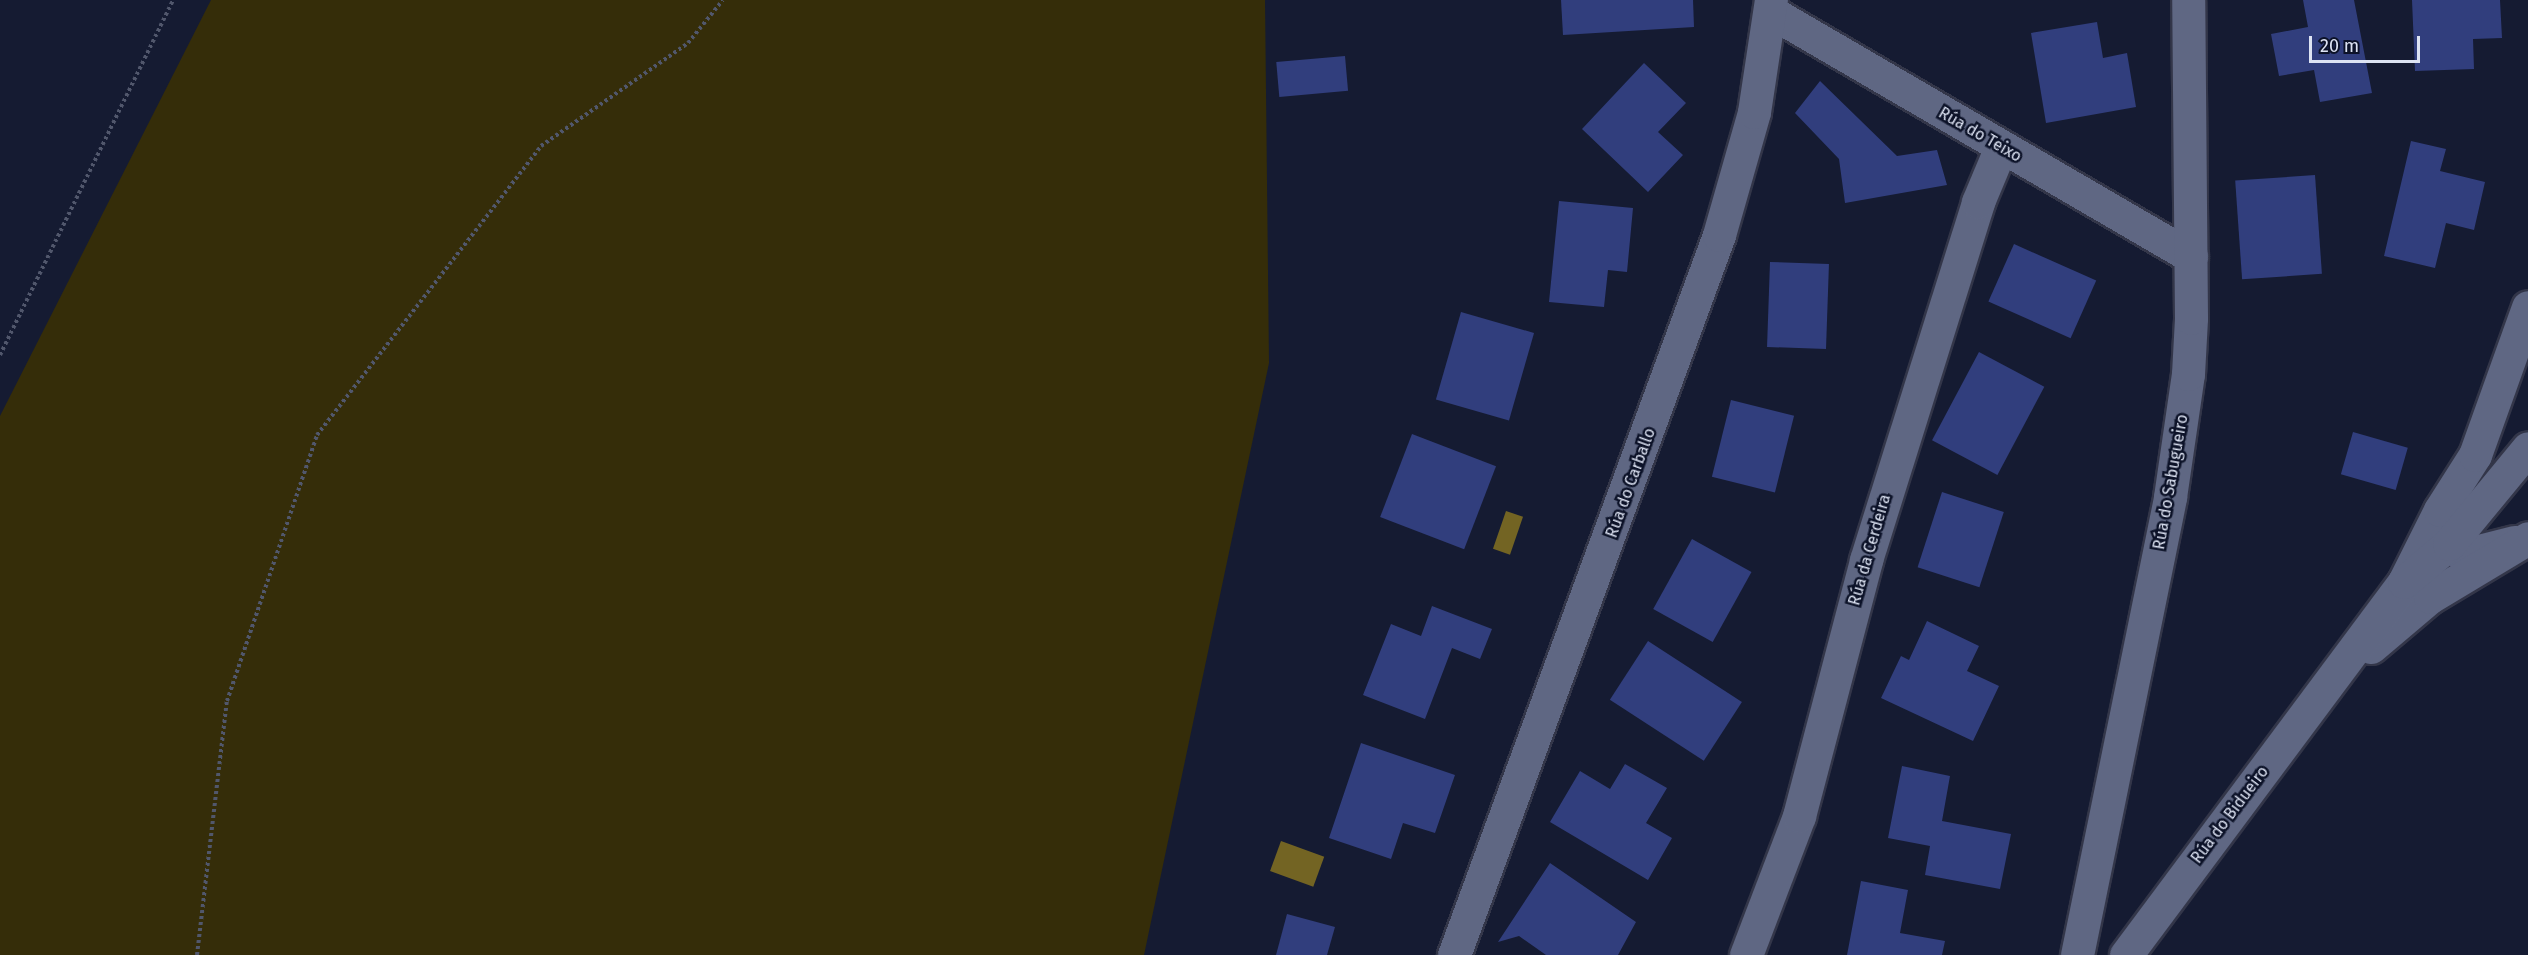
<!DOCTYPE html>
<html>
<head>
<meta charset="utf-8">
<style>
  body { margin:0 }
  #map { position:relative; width:2528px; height:955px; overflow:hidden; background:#151b32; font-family:"Fira Sans",sans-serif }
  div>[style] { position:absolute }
  .green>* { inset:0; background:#352d09 }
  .water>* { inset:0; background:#736423; transform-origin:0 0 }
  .building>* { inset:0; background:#313e7d; transform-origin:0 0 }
  .path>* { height:4px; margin-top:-2px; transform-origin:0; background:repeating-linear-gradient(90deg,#51576c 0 3px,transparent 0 6px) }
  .roads { filter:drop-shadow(2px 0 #333649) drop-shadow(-2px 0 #333649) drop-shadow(0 2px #333649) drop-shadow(0 -2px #333649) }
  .minor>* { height:33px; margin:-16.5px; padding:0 16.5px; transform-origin:16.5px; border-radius:16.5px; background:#5f6783 }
  .tertiary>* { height:33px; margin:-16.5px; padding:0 16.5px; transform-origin:16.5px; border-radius:16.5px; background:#5f6783 }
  span { translate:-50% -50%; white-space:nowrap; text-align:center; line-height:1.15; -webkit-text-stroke:5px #0c1228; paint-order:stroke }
  .street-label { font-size:16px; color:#dde3f3 }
  .scale { position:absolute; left:2309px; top:36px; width:111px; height:27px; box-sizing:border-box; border:3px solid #dde3f3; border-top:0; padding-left:8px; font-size:18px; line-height:21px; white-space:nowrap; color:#dde3f3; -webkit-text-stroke:4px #0c1228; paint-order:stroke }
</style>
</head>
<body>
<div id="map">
  <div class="green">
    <div style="clip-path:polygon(211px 0,1265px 0,1269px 363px,1144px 955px,0 955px,0 416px)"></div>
  </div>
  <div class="water">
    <div style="left:1506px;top:511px;width:18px;height:40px;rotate:19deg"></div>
    <div style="left:1281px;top:841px;width:46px;height:32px;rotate:20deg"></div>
  </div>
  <div class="building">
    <div style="clip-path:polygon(1561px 0,1693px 0,1694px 27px,1563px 35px)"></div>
    <div style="clip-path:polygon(2303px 0,2354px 0,2372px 93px,2320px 102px,2314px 70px,2279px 76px,2271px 34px,2308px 27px)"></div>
    <div style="clip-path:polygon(2412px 0,2500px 0,2502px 38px,2473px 39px,2474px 69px,2415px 71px)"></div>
    <div style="clip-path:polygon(2097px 22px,2103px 58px,2127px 53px,2136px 107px,2046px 123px,2031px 33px)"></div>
    <div style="left:1345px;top:56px;width:35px;height:69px;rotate:85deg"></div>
    <div style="clip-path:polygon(1644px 63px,1686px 103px,1658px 132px,1683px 155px,1648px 192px,1582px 129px)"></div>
    <div style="clip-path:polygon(1820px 81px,1897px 156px,1937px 150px,1947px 185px,1845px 203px,1839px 159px,1795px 113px)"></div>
    <div style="clip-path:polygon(2411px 141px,2446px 149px,2440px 171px,2485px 182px,2474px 230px,2446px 223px,2435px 268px,2384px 256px)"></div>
    <div style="left:2315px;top:175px;width:99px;height:80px;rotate:86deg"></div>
    <div style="clip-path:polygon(1559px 201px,1633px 208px,1627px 272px,1608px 270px,1604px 307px,1549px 302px)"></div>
    <div style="left:2014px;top:244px;width:90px;height:63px;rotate:24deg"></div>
    <div style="left:1770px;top:262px;width:59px;height:85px;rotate:2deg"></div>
    <div style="left:1461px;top:312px;width:76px;height:91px;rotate:16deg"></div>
    <div style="left:1979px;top:352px;width:74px;height:100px;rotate:28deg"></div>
    <div style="left:1731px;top:400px;width:65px;height:79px;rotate:14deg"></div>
    <div style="left:2353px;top:432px;width:57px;height:44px;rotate:16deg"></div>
    <div style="left:1412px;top:434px;width:90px;height:89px;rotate:21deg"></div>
    <div style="left:1942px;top:492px;width:65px;height:79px;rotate:18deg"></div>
    <div style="left:1692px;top:539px;width:68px;height:80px;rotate:29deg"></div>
    <div style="clip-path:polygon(1432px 606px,1492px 629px,1480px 659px,1452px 648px,1425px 719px,1363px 695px,1391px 624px,1421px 636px)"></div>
    <div style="clip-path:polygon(1927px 621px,1979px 646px,1967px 671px,1999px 686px,1973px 741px,1881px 698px,1901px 656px,1909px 660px)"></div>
    <div style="left:1648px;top:641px;width:112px;height:70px;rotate:33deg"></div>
    <div style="clip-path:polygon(1361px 743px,1455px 775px,1435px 833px,1403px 823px,1391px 859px,1329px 838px)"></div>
    <div style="clip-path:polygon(1625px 764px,1667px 788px,1646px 823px,1672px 838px,1648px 880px,1550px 822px,1580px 771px,1610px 789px)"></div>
    <div style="clip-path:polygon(1902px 766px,1950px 776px,1942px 821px,2011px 834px,2000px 889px,1925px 875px,1930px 846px,1888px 838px)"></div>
    <div style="clip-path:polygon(1550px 863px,1636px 922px,1618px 955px,1546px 955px,1519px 936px,1498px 942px)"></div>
    <div style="clip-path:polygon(1861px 881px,1908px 890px,1900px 933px,1945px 941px,1942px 955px,1847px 955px)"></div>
    <div style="clip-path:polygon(1287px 914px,1335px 927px,1327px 955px,1276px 955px)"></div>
  </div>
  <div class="path">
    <div style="left:0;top:355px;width:395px;rotate:-64deg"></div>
    <div style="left:197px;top:955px;width:256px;rotate:-83.3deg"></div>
    <div style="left:227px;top:701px;width:281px;rotate:-71.3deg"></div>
    <div style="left:317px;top:435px;width:366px;rotate:-52.2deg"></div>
    <div style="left:541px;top:146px;width:179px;rotate:-35deg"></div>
    <div style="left:688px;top:43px;width:55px;rotate:-50.9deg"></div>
  </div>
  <div class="roads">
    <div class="minor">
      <div style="left:1771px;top:12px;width:486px;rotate:30.2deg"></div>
      <div style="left:2441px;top:518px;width:27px;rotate:73deg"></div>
      <div style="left:2449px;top:544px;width:18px;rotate:38deg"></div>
      <div style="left:2463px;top:555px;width:53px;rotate:-14.3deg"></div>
      <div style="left:2404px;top:582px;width:80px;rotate:-63.4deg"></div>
      <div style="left:2440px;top:510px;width:65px;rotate:-57.5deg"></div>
      <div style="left:2475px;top:455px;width:157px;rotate:-70.3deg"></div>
      <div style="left:1454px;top:955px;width:767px;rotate:-69.79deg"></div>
      <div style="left:1719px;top:235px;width:128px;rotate:-74.1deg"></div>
      <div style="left:1754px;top:112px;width:113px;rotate:-81.4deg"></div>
      <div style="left:1746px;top:955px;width:149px;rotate:-69.1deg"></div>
      <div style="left:1799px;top:816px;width:265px;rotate:-75.3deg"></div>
      <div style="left:1866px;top:560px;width:375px;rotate:-72.6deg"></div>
      <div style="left:1978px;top:202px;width:60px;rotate:-67.3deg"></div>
      <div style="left:2077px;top:955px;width:467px;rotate:-78.5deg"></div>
      <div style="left:2170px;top:497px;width:124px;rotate:-81.7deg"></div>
      <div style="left:2188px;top:374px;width:56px;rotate:-86.9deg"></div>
      <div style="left:2191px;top:318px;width:318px;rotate:-90.5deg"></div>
    </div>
    <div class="tertiary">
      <div style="left:2371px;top:647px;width:77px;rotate:-40.3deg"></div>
      <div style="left:2430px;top:597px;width:114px;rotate:-31deg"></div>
      <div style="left:2126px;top:955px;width:465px;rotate:-53.3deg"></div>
      <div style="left:2404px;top:582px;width:59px;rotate:-40.2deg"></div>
      <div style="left:2449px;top:544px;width:124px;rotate:-50.5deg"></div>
    </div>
  </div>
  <div class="street-label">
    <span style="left:1980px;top:135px;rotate:30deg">Rúa do Teixo</span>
    <span style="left:2171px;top:482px;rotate:-80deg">Rúa do Sabugueiro</span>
    <span style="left:1631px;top:483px;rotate:-70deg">Rúa do Carballo</span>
    <span style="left:1870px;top:550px;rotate:-74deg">Rúa da Cerdeira</span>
    <span style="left:2230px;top:815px;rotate:-53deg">Rúa do Bidueiro</span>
  </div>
  <div class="scale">20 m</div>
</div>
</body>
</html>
